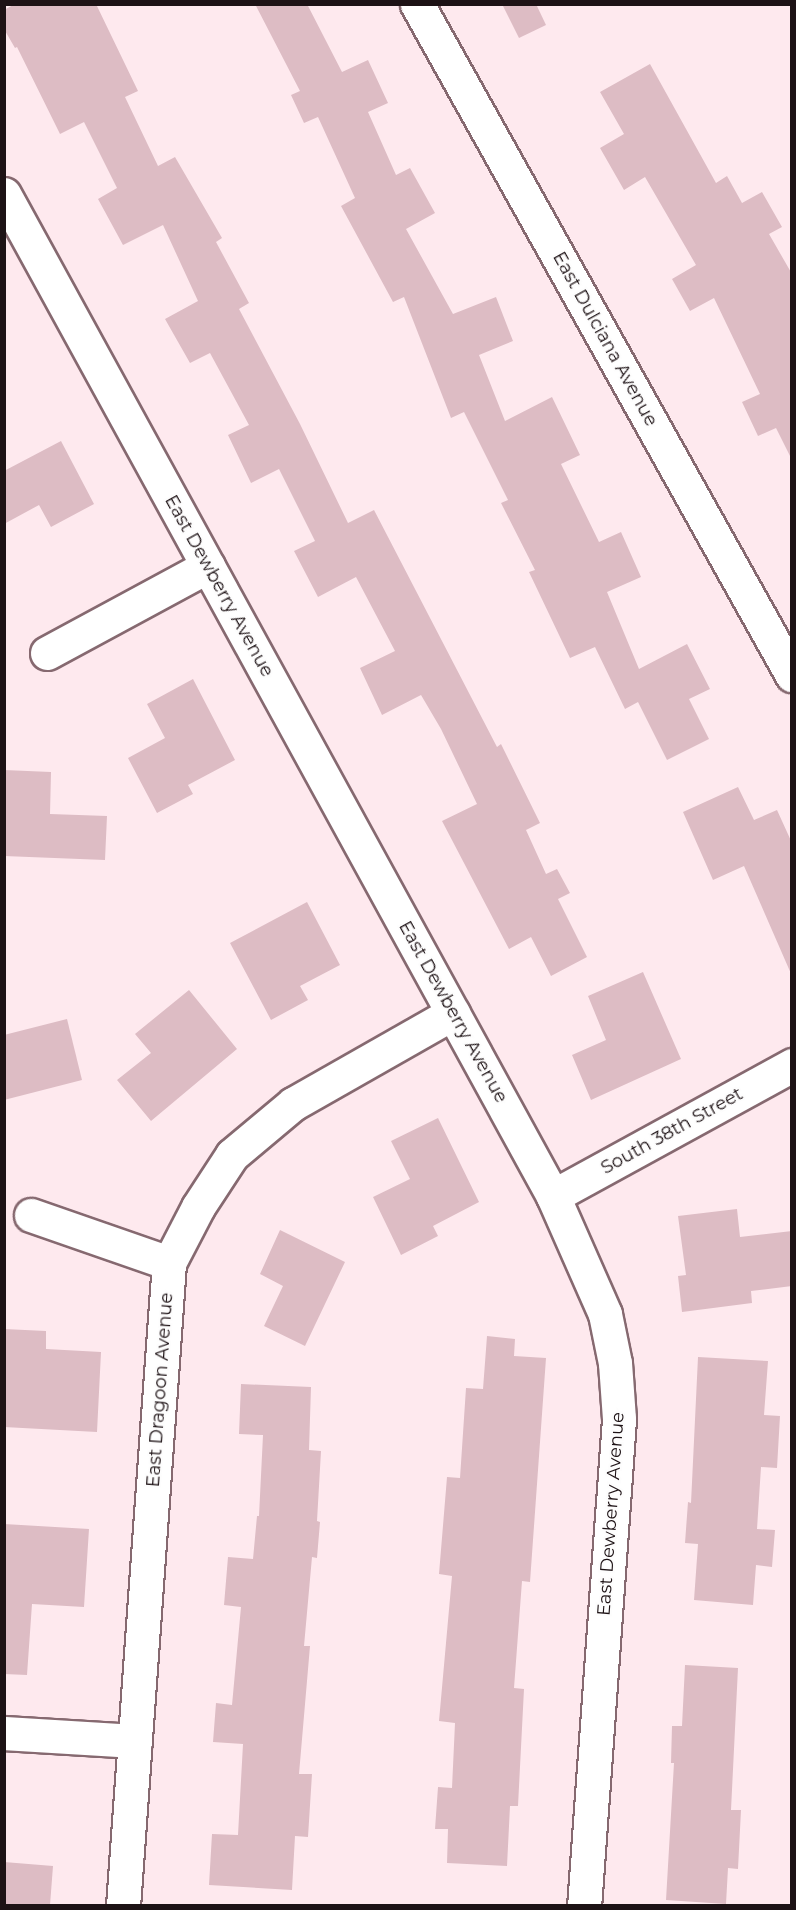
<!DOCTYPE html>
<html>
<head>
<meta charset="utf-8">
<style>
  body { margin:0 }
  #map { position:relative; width:796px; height:1910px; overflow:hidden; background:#fee9ee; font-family:Montserrat,sans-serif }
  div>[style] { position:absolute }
  .building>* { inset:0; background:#ddbcc4 }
  .roads { filter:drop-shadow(2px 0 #866970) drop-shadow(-2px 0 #866970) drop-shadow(0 2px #866970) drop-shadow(0 -2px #866970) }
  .street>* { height:33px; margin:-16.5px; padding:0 16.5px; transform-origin:16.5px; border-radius:16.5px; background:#fff }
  span { translate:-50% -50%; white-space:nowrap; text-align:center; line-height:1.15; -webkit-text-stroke:4.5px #fdfdfd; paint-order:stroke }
  .street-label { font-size:18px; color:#1d1215 }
  .frame { position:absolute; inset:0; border:6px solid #1d1215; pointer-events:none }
</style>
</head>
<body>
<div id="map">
  <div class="building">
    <div style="clip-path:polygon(15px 4px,96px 4px,138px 91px,125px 97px,158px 166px,175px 157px,222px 238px,216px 242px,249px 303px,239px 309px,300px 424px,348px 523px,374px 510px,497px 747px,501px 744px,540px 823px,526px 830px,546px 874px,557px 869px,570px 893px,558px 899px,587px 957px,551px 976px,531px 937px,509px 949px,442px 821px,477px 804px,441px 729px,421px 695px,382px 715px,360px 668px,395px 651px,356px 577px,318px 597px,294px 551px,315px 541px,279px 469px,251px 483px,228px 435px,249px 425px,210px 353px,190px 363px,165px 319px,198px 301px,163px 225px,123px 245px,98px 199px,117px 188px,84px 122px,60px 134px,17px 47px,15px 48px,4px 29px,4px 10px)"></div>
    <div style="clip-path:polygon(255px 4px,307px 4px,342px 72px,368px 60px,388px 103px,368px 112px,396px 175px,410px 168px,435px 213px,406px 229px,453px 314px,496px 297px,513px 341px,479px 355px,505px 421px,552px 397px,580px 455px,561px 464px,599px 542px,621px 532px,641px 577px,607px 592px,639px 669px,687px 644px,710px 689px,689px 699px,709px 739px,667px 760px,638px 702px,625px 709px,595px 647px,570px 658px,529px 572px,535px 570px,501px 503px,508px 500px,464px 412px,451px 418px,404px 297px,393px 302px,341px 206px,355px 198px,318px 117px,304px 123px,291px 95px,300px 91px)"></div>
    <div style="clip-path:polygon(502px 4px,536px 4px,546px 25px,519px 38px)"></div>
    <div style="clip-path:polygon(650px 64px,716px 183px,727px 176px,742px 203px,762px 192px,782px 227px,769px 234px,792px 274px,792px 460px,776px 428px,758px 436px,742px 402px,760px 394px,714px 298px,690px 311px,672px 279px,696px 265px,645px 177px,624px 190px,600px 148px,624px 134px,600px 92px)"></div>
    <div style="clip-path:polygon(61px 441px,94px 504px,51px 527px,39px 505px,4px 524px,4px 471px)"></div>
    <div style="clip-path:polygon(193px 679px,235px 760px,188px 785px,193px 794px,157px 813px,128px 758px,165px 738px,147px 704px)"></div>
    <div style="clip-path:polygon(4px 770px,51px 772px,50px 814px,107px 816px,105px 860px,4px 856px)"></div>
    <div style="clip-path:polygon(738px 787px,754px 820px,777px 810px,792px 843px,792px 976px,744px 866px,713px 880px,683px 812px)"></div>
    <div style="clip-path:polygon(307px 902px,340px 965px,300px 986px,308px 1000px,271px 1020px,230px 943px)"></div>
    <div style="clip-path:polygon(643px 972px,681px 1059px,591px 1100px,572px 1055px,606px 1040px,588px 996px)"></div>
    <div style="clip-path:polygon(189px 990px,237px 1049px,151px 1121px,117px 1080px,151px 1053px,135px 1034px)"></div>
    <div style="clip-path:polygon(67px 1019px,82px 1080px,4px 1100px,4px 1035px)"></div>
    <div style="clip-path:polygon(438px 1118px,479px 1202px,433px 1226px,438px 1236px,401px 1255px,373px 1197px,410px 1179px,391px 1141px)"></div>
    <div style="clip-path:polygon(737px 1209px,740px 1237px,792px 1231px,792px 1286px,751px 1291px,752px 1303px,682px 1312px,678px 1276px,686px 1275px,678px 1216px)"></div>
    <div style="clip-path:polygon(280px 1230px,345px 1262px,305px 1346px,264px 1326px,283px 1286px,260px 1274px)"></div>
    <div style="clip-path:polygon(4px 1329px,46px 1331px,46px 1349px,101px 1352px,97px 1432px,4px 1427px)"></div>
    <div style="clip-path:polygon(487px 1336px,515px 1339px,514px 1356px,546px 1358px,530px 1582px,522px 1581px,514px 1688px,524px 1689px,518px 1806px,510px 1806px,507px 1866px,447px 1863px,448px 1829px,435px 1829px,438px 1787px,452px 1788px,455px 1723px,439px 1721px,452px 1576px,439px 1574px,447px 1477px,460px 1478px,466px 1388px,483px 1389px)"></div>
    <div style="clip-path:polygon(698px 1357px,768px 1361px,764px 1415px,780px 1416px,777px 1468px,761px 1467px,757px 1529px,775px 1530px,772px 1567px,756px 1565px,753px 1605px,694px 1600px,698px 1544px,685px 1543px,688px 1502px,691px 1503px)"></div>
    <div style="clip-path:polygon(241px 1384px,311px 1387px,309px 1450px,321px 1451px,317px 1521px,320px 1522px,317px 1558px,312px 1557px,304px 1646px,310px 1646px,299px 1774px,312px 1774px,308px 1837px,295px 1836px,292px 1890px,209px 1885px,212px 1834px,238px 1835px,243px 1744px,213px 1742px,216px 1703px,232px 1705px,241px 1607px,224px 1605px,228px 1557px,253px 1559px,257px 1516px,259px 1516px,263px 1435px,239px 1434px)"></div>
    <div style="clip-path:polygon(4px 1524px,89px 1529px,84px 1607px,32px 1604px,27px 1675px,4px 1674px)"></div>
    <div style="clip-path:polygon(685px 1665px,738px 1668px,731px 1810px,741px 1810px,738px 1869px,728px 1868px,726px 1904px,666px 1900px,674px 1763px,671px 1763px,672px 1726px,682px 1726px)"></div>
    <div style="clip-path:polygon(4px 1862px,53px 1866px,50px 1905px,4px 1905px)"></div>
  </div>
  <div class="roads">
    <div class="street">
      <div style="left:417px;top:4px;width:769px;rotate:60.8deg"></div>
      <div style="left:4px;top:194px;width:1143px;rotate:61.28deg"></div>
      <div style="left:553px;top:1196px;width:129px;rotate:66.2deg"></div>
      <div style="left:605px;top:1314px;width:50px;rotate:78.5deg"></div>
      <div style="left:615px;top:1363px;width:56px;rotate:85.9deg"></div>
      <div style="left:619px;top:1419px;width:488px;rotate:94.1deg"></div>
      <div style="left:47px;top:653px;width:183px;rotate:-28.4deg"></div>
      <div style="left:553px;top:1196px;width:273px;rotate:-28.7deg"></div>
      <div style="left:31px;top:1215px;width:146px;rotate:19.2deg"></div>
      <div style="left:4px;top:1733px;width:131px;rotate:3.5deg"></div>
      <div style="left:123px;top:1906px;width:645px;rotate:-85.91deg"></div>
      <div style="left:169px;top:1263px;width:63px;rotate:-62.6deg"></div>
      <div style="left:198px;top:1207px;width:62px;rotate:-56.8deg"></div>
      <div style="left:232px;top:1155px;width:80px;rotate:-39.9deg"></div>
      <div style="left:293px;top:1104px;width:184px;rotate:-29.6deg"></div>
    </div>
  </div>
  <div class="street-label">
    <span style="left:605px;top:339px;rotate:61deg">East Dulciana Avenue</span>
    <span style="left:219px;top:586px;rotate:61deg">East Dewberry Avenue</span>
    <span style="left:453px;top:1012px;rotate:61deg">East Dewberry Avenue</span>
    <span style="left:672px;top:1131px;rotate:-29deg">South 38th Street</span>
    <span style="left:160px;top:1390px;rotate:-86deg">East Dragoon Avenue</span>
    <span style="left:611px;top:1514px;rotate:-86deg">East Dewberry Avenue</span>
  </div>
  <div class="frame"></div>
</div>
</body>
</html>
